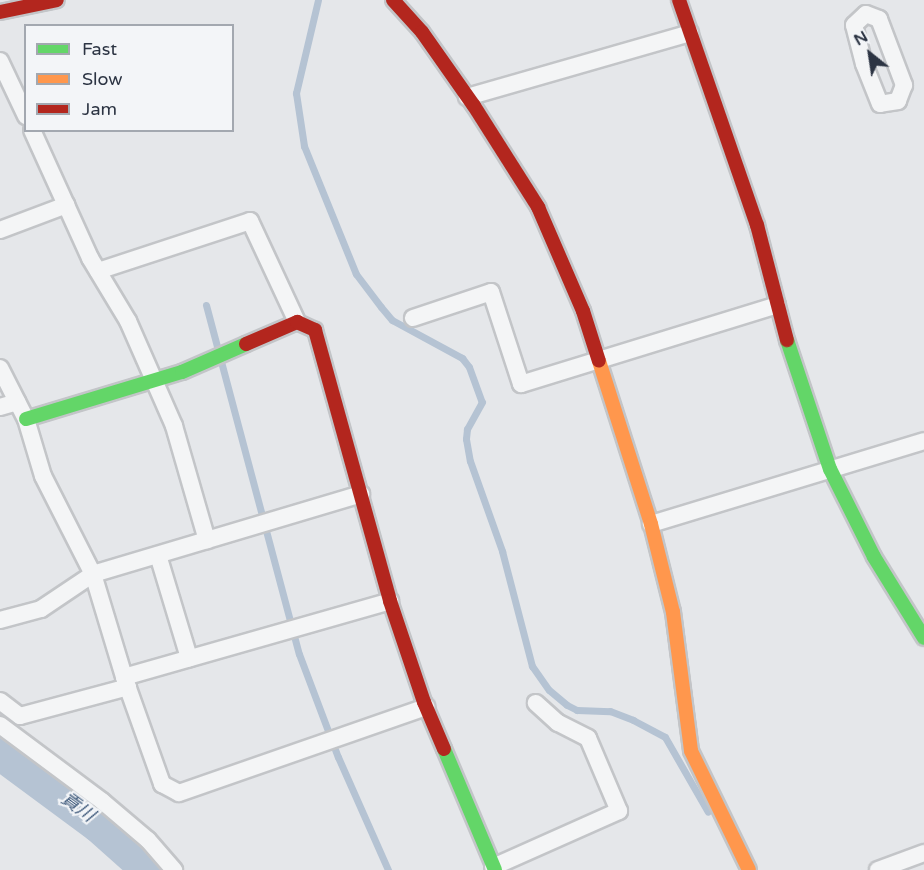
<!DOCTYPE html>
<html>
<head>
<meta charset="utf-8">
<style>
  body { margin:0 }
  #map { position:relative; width:924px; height:870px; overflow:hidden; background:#e5e7ea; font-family:"Varela Round","Noto Sans JP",sans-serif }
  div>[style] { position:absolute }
  .stream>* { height:7px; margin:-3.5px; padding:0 3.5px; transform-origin:3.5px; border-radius:3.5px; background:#b5c3d3 }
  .river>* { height:39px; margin:-19.5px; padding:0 19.5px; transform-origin:19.5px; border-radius:19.5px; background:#b5c3d3 }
  .roads { filter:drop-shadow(2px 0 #c3c5c8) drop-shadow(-2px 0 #c3c5c8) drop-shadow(0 2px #c3c5c8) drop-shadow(0 -2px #c3c5c8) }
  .street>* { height:16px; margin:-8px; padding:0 8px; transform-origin:8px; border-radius:8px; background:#f4f5f6 }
  .fast>* { height:14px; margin:-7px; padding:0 7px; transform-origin:7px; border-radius:7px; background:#63d668 }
  .slow>* { height:14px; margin:-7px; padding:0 7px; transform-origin:7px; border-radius:7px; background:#ff974d }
  .jam>* { height:14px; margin:-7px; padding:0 7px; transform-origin:7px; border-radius:7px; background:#b3261e }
  span { translate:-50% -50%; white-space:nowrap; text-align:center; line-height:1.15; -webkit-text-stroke:4.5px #f3f5f8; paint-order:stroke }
  .water-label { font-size:18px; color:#375376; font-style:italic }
  .legend { position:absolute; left:24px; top:24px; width:210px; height:108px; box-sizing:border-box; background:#f3f5f8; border:2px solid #a3a8b0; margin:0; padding:8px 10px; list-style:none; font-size:18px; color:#2c3443 }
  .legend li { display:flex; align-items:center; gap:12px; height:30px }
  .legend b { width:30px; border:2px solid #a3a8b0 }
  .north { position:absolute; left:840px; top:24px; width:60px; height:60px; -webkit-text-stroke:4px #f3f5f8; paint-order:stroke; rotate:330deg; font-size:16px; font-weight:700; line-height:24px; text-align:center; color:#2c3443 }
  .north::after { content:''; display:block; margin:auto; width:21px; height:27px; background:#2c3443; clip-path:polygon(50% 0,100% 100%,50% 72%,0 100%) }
</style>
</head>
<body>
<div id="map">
  <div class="stream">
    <div style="left:318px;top:0;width:96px;rotate:103.3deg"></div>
    <div style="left:296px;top:93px;width:54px;rotate:81.4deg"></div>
    <div style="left:304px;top:146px;width:138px;rotate:67.9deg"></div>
    <div style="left:356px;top:274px;width:41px;rotate:52.9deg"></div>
    <div style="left:381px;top:307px;width:17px;rotate:50deg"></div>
    <div style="left:392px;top:320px;width:80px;rotate:28.5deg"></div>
    <div style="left:462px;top:358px;width:11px;rotate:52deg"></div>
    <div style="left:469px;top:367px;width:37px;rotate:70deg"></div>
    <div style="left:482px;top:402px;width:31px;rotate:119deg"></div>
    <div style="left:467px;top:429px;width:10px;rotate:96deg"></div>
    <div style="left:466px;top:439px;width:22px;rotate:80deg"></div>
    <div style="left:470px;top:461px;width:96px;rotate:70.4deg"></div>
    <div style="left:502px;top:551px;width:119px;rotate:75.4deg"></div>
    <div style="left:532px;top:666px;width:29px;rotate:55deg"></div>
    <div style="left:549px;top:690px;width:23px;rotate:40deg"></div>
    <div style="left:567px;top:705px;width:11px;rotate:27deg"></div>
    <div style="left:577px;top:710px;width:33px;rotate:2deg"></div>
    <div style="left:610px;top:711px;width:25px;rotate:21deg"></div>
    <div style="left:633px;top:720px;width:36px;rotate:28deg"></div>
    <div style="left:665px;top:737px;width:86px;rotate:60.2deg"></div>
    <div style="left:206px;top:305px;width:361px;rotate:75.1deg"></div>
    <div style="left:299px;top:654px;width:110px;rotate:69.3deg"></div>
    <div style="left:338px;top:757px;width:124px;rotate:66.1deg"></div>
  </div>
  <div class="river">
    <div style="left:0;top:750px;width:123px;rotate:36.4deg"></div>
    <div style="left:99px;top:823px;width:71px;rotate:41.6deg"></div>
  </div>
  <div class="roads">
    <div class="street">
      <div style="left:866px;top:14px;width:14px;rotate:21deg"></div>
      <div style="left:879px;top:19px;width:71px;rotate:69.3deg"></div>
      <div style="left:904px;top:85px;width:17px;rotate:111deg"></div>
      <div style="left:898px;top:101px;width:18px;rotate:171deg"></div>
      <div style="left:880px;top:104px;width:43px;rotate:-111.8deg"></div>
      <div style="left:864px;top:64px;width:40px;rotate:-104.4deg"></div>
      <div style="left:854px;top:25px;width:16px;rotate:-43deg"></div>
      <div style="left:0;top:61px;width:61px;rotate:64.7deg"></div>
      <div style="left:467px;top:97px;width:232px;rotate:-16deg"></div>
      <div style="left:32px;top:130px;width:141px;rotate:65.6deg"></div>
      <div style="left:90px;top:258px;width:74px;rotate:58.9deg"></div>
      <div style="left:128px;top:321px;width:115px;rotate:66.3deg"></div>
      <div style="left:174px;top:426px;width:119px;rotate:73.9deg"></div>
      <div style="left:0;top:230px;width:71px;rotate:-20.7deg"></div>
      <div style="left:98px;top:271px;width:160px;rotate:-18.2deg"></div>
      <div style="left:250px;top:221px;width:111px;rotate:65deg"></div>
      <div style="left:413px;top:318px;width:82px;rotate:-18.4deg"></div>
      <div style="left:491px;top:292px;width:97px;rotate:71.9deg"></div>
      <div style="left:521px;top:384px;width:268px;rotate:-17.1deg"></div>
      <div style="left:0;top:368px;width:57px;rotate:63deg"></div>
      <div style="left:26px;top:419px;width:59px;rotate:73.4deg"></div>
      <div style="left:43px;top:476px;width:110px;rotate:63deg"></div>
      <div style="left:93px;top:574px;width:108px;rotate:73.2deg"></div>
      <div style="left:124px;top:677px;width:114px;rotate:70.4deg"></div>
      <div style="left:162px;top:784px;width:19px;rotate:28deg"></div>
      <div style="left:179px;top:793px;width:262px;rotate:-19.2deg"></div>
      <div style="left:0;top:407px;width:18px;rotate:-16deg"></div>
      <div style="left:651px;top:524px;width:285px;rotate:-16.9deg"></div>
      <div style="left:158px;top:555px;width:108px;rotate:73.2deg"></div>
      <div style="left:0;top:620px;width:42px;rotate:-15deg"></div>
      <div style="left:41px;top:609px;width:63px;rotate:-33.9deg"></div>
      <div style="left:93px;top:574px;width:280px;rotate:-16.6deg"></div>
      <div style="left:124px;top:677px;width:277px;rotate:-15.9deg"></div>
      <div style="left:0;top:701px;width:25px;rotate:37deg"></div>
      <div style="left:20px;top:716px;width:112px;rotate:-15deg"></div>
      <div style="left:0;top:725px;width:127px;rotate:36.7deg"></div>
      <div style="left:102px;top:801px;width:60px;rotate:40.3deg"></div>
      <div style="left:148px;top:840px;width:40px;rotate:49deg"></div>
      <div style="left:493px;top:867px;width:138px;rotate:-24deg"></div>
      <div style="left:619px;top:811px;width:79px;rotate:-113deg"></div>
      <div style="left:588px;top:738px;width:34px;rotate:-153deg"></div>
      <div style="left:558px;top:723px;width:30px;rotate:-138deg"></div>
      <div style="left:878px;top:870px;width:49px;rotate:-20.3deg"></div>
    </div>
    <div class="fast">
      <div style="left:787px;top:340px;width:136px;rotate:71.6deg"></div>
      <div style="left:830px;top:469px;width:98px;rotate:63.4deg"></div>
      <div style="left:874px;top:557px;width:95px;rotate:58.3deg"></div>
      <div style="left:26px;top:419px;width:163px;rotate:-16.8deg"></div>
      <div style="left:182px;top:372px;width:70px;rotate:-23.6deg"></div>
      <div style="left:444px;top:749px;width:131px;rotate:67.1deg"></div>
    </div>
    <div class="slow">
      <div style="left:599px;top:361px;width:171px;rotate:72.3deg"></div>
      <div style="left:651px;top:524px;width:91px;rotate:76deg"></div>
      <div style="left:673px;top:612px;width:140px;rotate:82.6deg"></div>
      <div style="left:691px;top:751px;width:132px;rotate:64deg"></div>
    </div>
    <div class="jam">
      <div style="left:393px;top:0;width:43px;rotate:47.8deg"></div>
      <div style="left:422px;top:32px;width:90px;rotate:54.9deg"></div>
      <div style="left:474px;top:106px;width:120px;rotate:57.6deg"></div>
      <div style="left:538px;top:207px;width:113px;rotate:66.6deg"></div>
      <div style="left:583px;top:311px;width:52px;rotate:72.3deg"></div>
      <div style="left:679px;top:0;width:238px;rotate:70.9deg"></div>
      <div style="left:757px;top:225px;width:119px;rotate:75.4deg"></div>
      <div style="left:0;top:12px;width:58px;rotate:-11.9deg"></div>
      <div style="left:246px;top:344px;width:56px;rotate:-23.3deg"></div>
      <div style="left:297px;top:322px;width:20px;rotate:24deg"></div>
      <div style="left:315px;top:330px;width:281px;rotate:74.5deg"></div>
      <div style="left:390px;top:601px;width:107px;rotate:71.4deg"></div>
      <div style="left:424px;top:702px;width:51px;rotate:66.9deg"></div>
    </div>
  </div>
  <div class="water-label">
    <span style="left:78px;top:807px;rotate:36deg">貢川</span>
  </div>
  <ul class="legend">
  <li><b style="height:8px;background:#63d668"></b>Fast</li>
  <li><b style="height:8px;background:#ff974d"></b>Slow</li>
  <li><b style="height:8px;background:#b3261e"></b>Jam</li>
  </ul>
  <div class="north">N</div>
</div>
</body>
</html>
